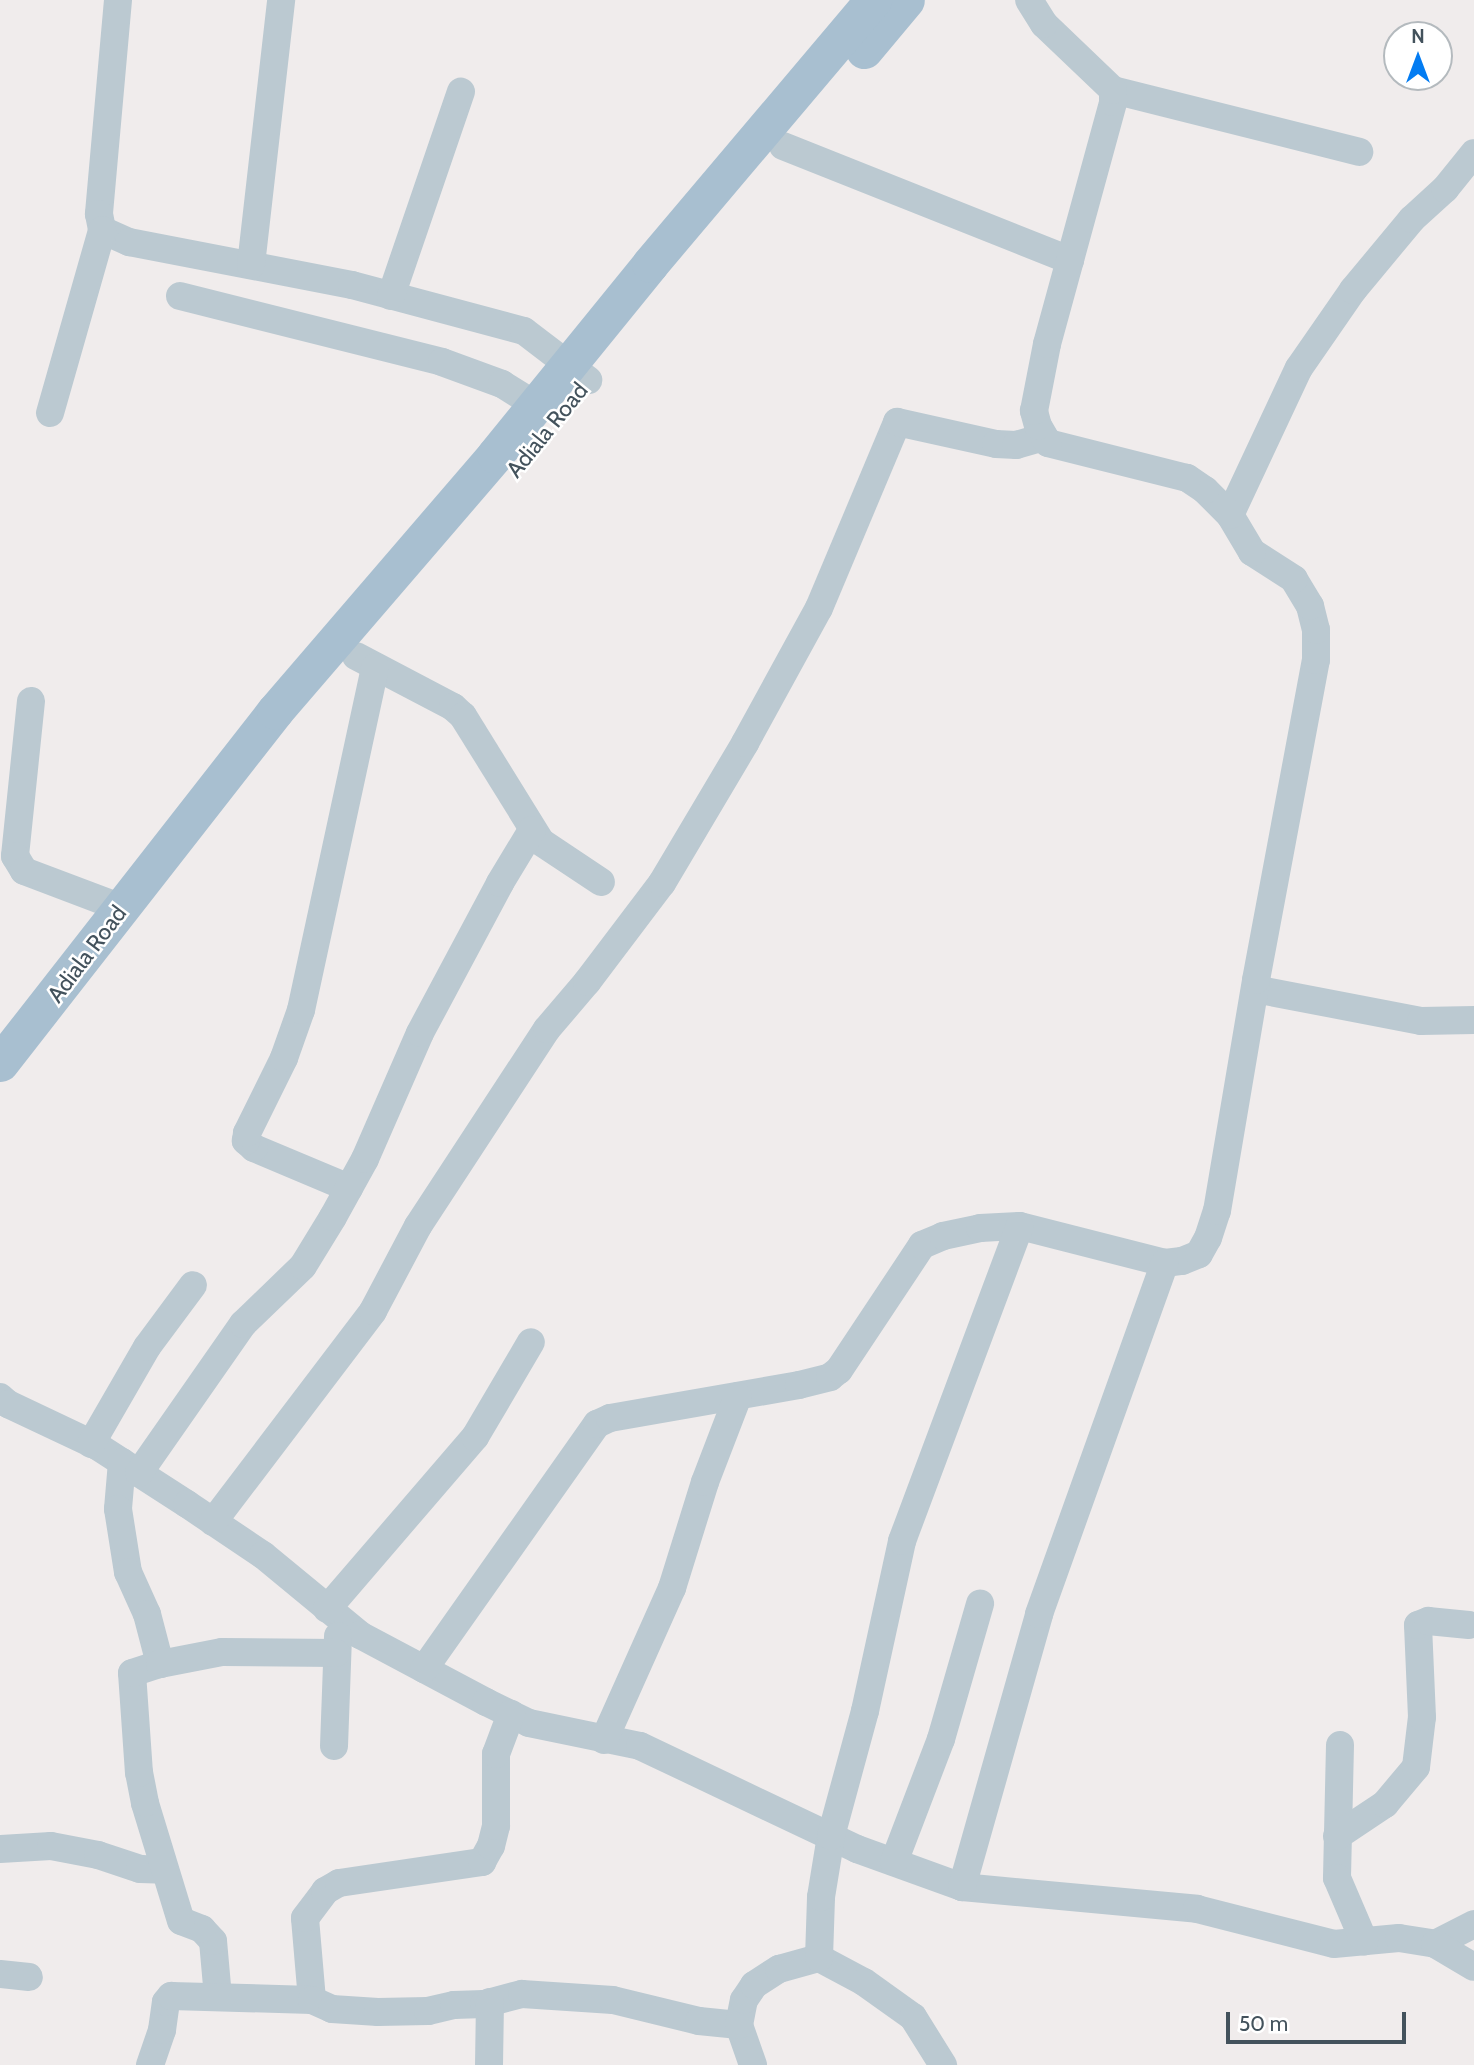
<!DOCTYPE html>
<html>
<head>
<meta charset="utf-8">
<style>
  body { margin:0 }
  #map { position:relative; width:1474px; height:2065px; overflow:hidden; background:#f0ecec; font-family:Cabin,sans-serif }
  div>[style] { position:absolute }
  .minor>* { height:28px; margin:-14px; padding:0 14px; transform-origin:14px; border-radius:14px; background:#bbc9d1 }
  .major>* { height:37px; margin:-18.5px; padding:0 18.5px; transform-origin:18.5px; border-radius:18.5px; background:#a8bfd0 }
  span { translate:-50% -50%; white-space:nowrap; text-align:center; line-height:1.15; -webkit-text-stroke:5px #fff; paint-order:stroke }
  .street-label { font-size:23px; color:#43525c }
  .north { position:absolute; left:1383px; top:21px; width:70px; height:70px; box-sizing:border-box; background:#fff; border:2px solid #b4babe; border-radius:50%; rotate:0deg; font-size:19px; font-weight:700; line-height:28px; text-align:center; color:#43525c }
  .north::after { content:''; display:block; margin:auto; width:24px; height:32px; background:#037cf2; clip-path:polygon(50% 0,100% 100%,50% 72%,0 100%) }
  .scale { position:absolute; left:1226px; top:2012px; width:180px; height:32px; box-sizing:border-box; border:4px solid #43525c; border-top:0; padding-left:9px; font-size:21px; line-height:24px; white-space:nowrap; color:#43525c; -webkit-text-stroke:5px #fff; paint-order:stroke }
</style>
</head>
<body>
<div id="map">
  <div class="minor">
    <div style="left:118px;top:0;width:215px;rotate:95.1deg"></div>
    <div style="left:99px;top:214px;width:16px;rotate:79deg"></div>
    <div style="left:102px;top:230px;width:30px;rotate:24deg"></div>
    <div style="left:129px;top:242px;width:227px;rotate:10.9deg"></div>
    <div style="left:352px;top:285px;width:178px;rotate:15deg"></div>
    <div style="left:524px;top:331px;width:81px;rotate:37.4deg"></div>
    <div style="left:1113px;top:90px;width:254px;rotate:14.1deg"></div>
    <div style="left:783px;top:146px;width:309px;rotate:21.7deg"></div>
    <div style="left:251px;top:265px;width:267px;rotate:-83.5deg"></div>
    <div style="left:180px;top:296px;width:270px;rotate:14.1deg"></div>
    <div style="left:442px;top:362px;width:64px;rotate:20.1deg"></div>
    <div style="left:502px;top:384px;width:40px;rotate:32deg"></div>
    <div style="left:391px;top:296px;width:216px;rotate:-71.1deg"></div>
    <div style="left:50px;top:413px;width:190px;rotate:-74.1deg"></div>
    <div style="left:1230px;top:515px;width:162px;rotate:-64.9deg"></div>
    <div style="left:1299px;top:368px;width:95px;rotate:-55.3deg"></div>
    <div style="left:1353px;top:290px;width:92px;rotate:-50.3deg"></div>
    <div style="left:1412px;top:219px;width:45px;rotate:-42.3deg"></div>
    <div style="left:1445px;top:189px;width:46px;rotate:-51.1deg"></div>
    <div style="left:356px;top:656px;width:110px;rotate:27.7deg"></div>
    <div style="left:453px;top:707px;width:13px;rotate:42deg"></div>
    <div style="left:463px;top:716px;width:148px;rotate:58.2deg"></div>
    <div style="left:541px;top:842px;width:72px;rotate:33.7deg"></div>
    <div style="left:31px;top:701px;width:156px;rotate:95.9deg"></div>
    <div style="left:15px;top:856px;width:17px;rotate:59deg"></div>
    <div style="left:24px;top:871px;width:105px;rotate:20.7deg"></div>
    <div style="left:1255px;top:989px;width:169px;rotate:10.9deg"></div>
    <div style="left:1421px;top:1021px;width:53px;rotate:-1.1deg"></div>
    <div style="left:349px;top:1188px;width:103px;rotate:-157.2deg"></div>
    <div style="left:254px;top:1148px;width:11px;rotate:-139deg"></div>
    <div style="left:246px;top:1141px;width:8px;rotate:-83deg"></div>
    <div style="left:247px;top:1133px;width:84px;rotate:-63.7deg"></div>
    <div style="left:284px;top:1058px;width:51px;rotate:-70.5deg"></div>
    <div style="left:301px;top:1010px;width:351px;rotate:-77.8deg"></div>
    <div style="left:0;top:1397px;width:11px;rotate:41deg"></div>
    <div style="left:8px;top:1404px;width:98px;rotate:25.3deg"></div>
    <div style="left:97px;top:1446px;width:107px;rotate:32.8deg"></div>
    <div style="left:187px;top:1504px;width:92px;rotate:33.9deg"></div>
    <div style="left:263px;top:1555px;width:126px;rotate:39.5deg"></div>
    <div style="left:360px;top:1635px;width:143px;rotate:28deg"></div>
    <div style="left:486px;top:1702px;width:48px;rotate:26deg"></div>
    <div style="left:529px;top:1723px;width:113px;rotate:11.7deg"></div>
    <div style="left:640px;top:1746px;width:240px;rotate:25.4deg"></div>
    <div style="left:857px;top:1849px;width:112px;rotate:19.9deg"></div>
    <div style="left:962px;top:1887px;width:236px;rotate:5.3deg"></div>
    <div style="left:1197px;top:1909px;width:141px;rotate:14.3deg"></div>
    <div style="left:1334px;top:1944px;width:65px;rotate:-5.3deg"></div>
    <div style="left:1399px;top:1938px;width:36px;rotate:9deg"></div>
    <div style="left:1435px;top:1944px;width:44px;rotate:-27.1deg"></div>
    <div style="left:91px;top:1444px;width:112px;rotate:-60deg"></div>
    <div style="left:147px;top:1347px;width:77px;rotate:-53.4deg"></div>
    <div style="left:122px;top:1462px;width:47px;rotate:94.9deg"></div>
    <div style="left:118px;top:1509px;width:64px;rotate:81deg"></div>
    <div style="left:128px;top:1572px;width:46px;rotate:65.7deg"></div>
    <div style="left:147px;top:1614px;width:52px;rotate:75.4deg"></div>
    <div style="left:139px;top:1473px;width:182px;rotate:-55.1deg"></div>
    <div style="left:243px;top:1324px;width:83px;rotate:-44deg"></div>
    <div style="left:303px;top:1266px;width:57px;rotate:-58.5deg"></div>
    <div style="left:333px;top:1217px;width:66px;rotate:-61.1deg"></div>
    <div style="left:365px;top:1159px;width:137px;rotate:-66.4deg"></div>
    <div style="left:420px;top:1033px;width:170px;rotate:-61.9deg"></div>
    <div style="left:500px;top:883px;width:62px;rotate:-58.9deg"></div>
    <div style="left:213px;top:1522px;width:265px;rotate:-52.8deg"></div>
    <div style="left:373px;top:1311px;width:96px;rotate:-62.1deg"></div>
    <div style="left:418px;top:1226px;width:235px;rotate:-56.8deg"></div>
    <div style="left:547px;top:1029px;width:62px;rotate:-49.6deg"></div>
    <div style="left:587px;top:982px;width:124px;rotate:-52.9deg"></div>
    <div style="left:662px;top:883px;width:163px;rotate:-59.3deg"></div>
    <div style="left:745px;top:743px;width:154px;rotate:-61.3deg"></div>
    <div style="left:819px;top:608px;width:202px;rotate:-67.2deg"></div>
    <div style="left:897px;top:422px;width:101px;rotate:12.5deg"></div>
    <div style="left:996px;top:444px;width:20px;rotate:3deg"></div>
    <div style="left:1016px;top:445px;width:29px;rotate:-16deg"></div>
    <div style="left:327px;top:1609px;width:227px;rotate:-49.3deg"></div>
    <div style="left:475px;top:1437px;width:110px;rotate:-59.5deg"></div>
    <div style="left:424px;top:1669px;width:300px;rotate:-54.8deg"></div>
    <div style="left:597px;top:1424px;width:14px;rotate:-25deg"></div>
    <div style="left:610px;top:1418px;width:192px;rotate:-9.9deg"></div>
    <div style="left:799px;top:1385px;width:32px;rotate:-14deg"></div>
    <div style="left:830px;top:1377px;width:11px;rotate:-38deg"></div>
    <div style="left:839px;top:1370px;width:150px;rotate:-56.4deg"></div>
    <div style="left:922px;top:1245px;width:23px;rotate:-23deg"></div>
    <div style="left:943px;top:1236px;width:38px;rotate:-12deg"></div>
    <div style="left:980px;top:1228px;width:40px;rotate:-2.9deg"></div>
    <div style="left:1020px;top:1226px;width:150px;rotate:14.3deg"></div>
    <div style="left:1165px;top:1263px;width:17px;rotate:-7deg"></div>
    <div style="left:1182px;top:1261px;width:18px;rotate:-22deg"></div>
    <div style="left:1199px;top:1254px;width:18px;rotate:-61deg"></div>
    <div style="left:1208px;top:1238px;width:28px;rotate:-72deg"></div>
    <div style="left:1217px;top:1211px;width:234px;rotate:-80.4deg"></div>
    <div style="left:1256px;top:980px;width:326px;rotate:-79.4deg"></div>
    <div style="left:1316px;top:660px;width:30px;rotate:-90deg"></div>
    <div style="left:1316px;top:630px;width:25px;rotate:-104deg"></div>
    <div style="left:1310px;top:606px;width:31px;rotate:-121deg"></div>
    <div style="left:1294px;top:579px;width:50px;rotate:-147.3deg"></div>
    <div style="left:1252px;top:552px;width:43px;rotate:-120.7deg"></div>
    <div style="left:1230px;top:515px;width:35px;rotate:-135deg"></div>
    <div style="left:1205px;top:490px;width:22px;rotate:-146deg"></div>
    <div style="left:1187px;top:478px;width:143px;rotate:-165.9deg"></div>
    <div style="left:1048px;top:443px;width:20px;rotate:-120deg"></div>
    <div style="left:1038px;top:426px;width:16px;rotate:-105deg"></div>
    <div style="left:1034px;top:411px;width:68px;rotate:-79deg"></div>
    <div style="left:1047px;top:344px;width:251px;rotate:-74.7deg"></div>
    <div style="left:1113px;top:102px;width:12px;rotate:-90deg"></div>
    <div style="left:1113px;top:90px;width:95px;rotate:-136.3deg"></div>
    <div style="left:1044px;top:24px;width:28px;rotate:-122deg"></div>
    <div style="left:604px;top:1740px;width:167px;rotate:-65.9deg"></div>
    <div style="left:672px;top:1588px;width:111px;rotate:-72.7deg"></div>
    <div style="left:705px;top:1482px;width:92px;rotate:-69deg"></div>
    <div style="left:1340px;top:1745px;width:133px;rotate:91.3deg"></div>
    <div style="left:1337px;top:1878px;width:69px;rotate:66.8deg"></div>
    <div style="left:334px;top:1746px;width:110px;rotate:-87.9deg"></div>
    <div style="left:1337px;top:1836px;width:58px;rotate:-33.7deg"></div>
    <div style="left:1385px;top:1804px;width:48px;rotate:-50deg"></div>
    <div style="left:1416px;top:1767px;width:50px;rotate:-83.2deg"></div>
    <div style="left:1422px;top:1717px;width:92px;rotate:-92.5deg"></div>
    <div style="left:1418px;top:1625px;width:11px;rotate:-22deg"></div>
    <div style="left:1428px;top:1621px;width:41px;rotate:5.6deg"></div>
    <div style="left:0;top:1849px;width:51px;rotate:-3.4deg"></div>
    <div style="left:51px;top:1846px;width:48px;rotate:10.8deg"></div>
    <div style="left:98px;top:1855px;width:44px;rotate:18.4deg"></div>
    <div style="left:140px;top:1869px;width:24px;rotate:2deg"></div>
    <div style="left:894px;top:1862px;width:132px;rotate:-69.1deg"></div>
    <div style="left:941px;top:1739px;width:141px;rotate:-73.9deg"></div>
    <div style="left:962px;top:1887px;width:284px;rotate:-74.2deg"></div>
    <div style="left:1039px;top:1614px;width:373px;rotate:-70.3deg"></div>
    <div style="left:1435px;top:1944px;width:45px;rotate:30.5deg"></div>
    <div style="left:819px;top:1958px;width:51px;rotate:28.1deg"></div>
    <div style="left:864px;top:1982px;width:60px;rotate:35.5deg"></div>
    <div style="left:913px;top:2017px;width:57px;rotate:58deg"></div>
    <div style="left:0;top:1974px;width:29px;rotate:6deg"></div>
    <div style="left:218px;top:1997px;width:56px;rotate:-95.1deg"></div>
    <div style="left:213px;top:1941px;width:16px;rotate:-133deg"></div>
    <div style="left:202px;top:1929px;width:22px;rotate:-159deg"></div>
    <div style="left:181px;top:1921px;width:123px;rotate:-107deg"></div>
    <div style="left:145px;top:1803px;width:31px;rotate:-101deg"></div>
    <div style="left:139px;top:1773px;width:100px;rotate:-94deg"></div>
    <div style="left:132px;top:1673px;width:29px;rotate:-18deg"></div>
    <div style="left:160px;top:1664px;width:63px;rotate:-11deg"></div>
    <div style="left:222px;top:1652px;width:114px;rotate:0.5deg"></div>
    <div style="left:312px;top:2000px;width:82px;rotate:-94.9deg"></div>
    <div style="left:305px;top:1918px;width:34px;rotate:-53deg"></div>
    <div style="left:325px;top:1891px;width:16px;rotate:-30deg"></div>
    <div style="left:339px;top:1883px;width:145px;rotate:-8.4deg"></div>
    <div style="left:482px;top:1862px;width:18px;rotate:-61deg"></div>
    <div style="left:491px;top:1846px;width:21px;rotate:-76deg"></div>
    <div style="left:496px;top:1826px;width:72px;rotate:-90deg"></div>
    <div style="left:496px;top:1754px;width:43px;rotate:-69.4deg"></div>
    <div style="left:150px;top:2065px;width:37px;rotate:-71deg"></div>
    <div style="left:162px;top:2030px;width:28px;rotate:-82deg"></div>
    <div style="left:166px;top:2002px;width:8px;rotate:-50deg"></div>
    <div style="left:171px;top:1996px;width:141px;rotate:1.6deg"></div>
    <div style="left:312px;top:2000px;width:22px;rotate:24deg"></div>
    <div style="left:332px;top:2009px;width:46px;rotate:3.7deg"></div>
    <div style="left:378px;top:2012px;width:50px;rotate:-1.1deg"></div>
    <div style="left:428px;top:2011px;width:27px;rotate:-13deg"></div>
    <div style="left:454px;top:2005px;width:30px;rotate:-2deg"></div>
    <div style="left:484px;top:2004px;width:39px;rotate:-15deg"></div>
    <div style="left:522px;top:1994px;width:91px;rotate:3.8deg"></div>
    <div style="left:613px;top:2000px;width:89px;rotate:13.7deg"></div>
    <div style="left:699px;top:2021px;width:40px;rotate:5.7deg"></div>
    <div style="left:489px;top:2065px;width:63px;rotate:-89.1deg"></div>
    <div style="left:753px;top:2065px;width:42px;rotate:-109.3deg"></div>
    <div style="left:739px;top:2025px;width:25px;rotate:-79deg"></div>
    <div style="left:744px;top:2000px;width:18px;rotate:-56deg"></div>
    <div style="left:754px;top:1985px;width:30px;rotate:-33deg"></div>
    <div style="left:779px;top:1969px;width:41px;rotate:-15.4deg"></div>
    <div style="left:819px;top:1958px;width:61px;rotate:-88.1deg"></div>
    <div style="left:821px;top:1897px;width:62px;rotate:-80.7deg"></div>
    <div style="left:831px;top:1836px;width:130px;rotate:-74.8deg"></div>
    <div style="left:865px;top:1711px;width:174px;rotate:-77.7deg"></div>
    <div style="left:902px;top:1541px;width:336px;rotate:-69.5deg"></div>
  </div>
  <div class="major">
    <div style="left:864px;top:50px;width:65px;rotate:-50deg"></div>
    <div style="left:0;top:1063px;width:447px;rotate:-52deg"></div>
    <div style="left:275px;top:711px;width:338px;rotate:-49.3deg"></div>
    <div style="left:495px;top:455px;width:246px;rotate:-50.9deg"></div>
    <div style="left:650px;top:264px;width:346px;rotate:-49.8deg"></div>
  </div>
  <div class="street-label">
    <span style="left:547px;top:430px;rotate:-51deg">Adiala Road</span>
    <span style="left:87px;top:954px;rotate:-53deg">Adiala Road</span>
  </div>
  <div class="north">N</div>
  <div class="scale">50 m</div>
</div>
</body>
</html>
